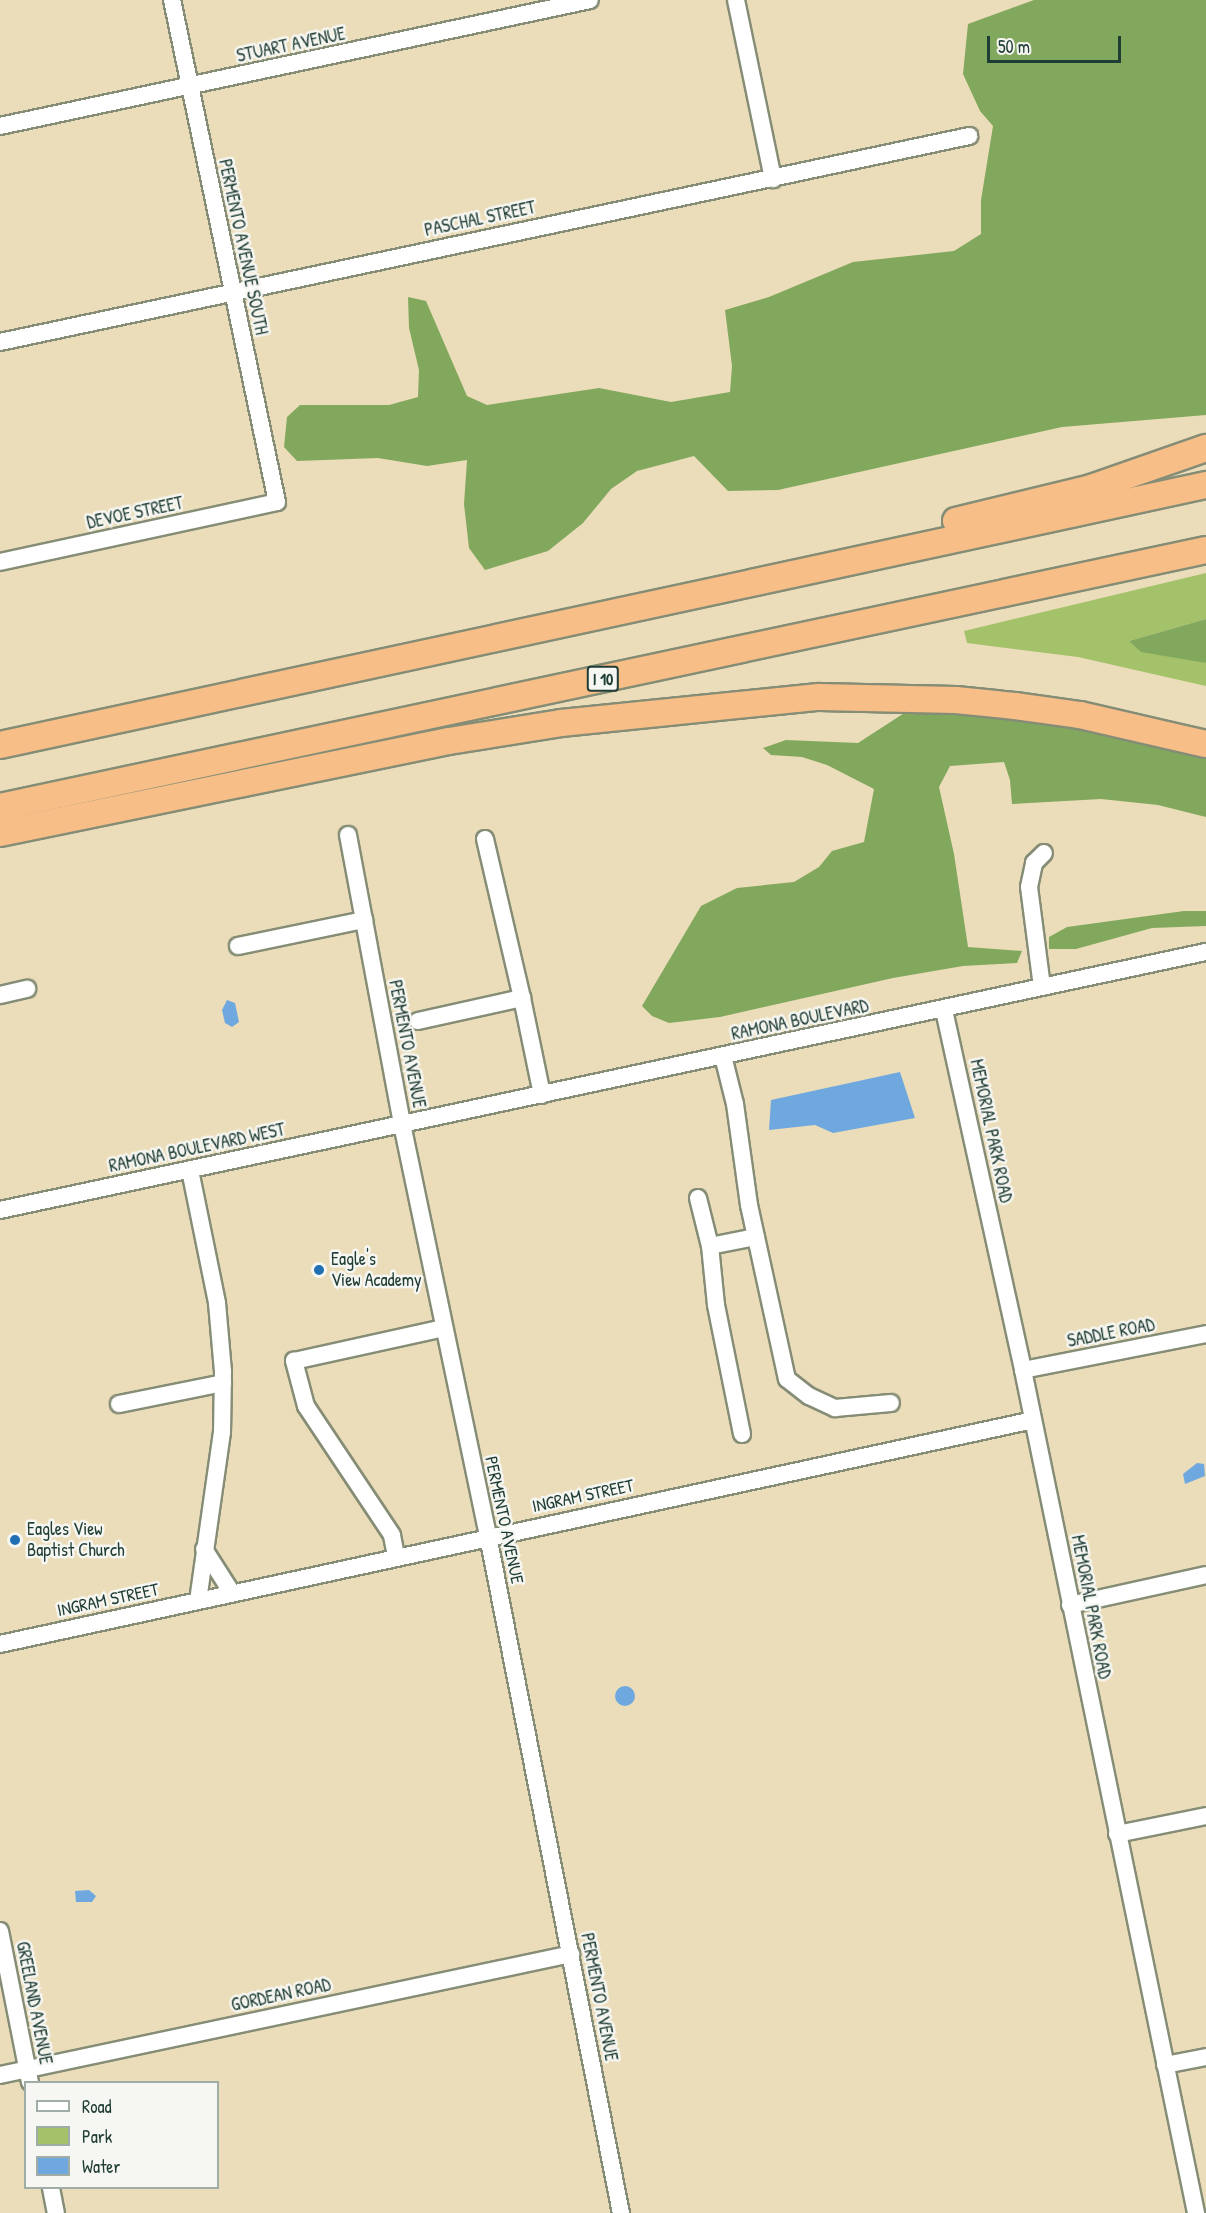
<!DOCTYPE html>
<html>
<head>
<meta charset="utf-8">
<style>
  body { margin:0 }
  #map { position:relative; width:1206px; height:2213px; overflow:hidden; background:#ebddb9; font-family:"Patrick Hand",sans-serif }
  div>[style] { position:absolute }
  .green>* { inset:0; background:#a3c26a }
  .forest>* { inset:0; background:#82a85e }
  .water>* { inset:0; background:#6fa8de }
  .round { border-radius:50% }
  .roads { filter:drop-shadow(2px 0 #858d76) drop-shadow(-2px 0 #858d76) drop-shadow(0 2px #858d76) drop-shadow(0 -2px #858d76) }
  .minor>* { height:16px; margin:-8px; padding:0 8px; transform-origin:8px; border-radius:8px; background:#fff }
  .highway>* { height:26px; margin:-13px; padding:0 13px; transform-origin:13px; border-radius:13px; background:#f7be88 }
  .dots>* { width:16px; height:16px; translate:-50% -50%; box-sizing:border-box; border:3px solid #f6f6f2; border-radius:50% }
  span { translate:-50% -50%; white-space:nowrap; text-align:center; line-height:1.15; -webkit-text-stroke:5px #f6f6f2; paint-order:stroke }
  .shield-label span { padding:2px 4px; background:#f6f6f2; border:2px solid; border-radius:4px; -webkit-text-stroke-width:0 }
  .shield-label { font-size:16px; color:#1f3d34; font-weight:700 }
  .street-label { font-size:18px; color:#1f3d34 }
  .poi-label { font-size:18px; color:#1f3d34 }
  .left { translate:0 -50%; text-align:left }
  .legend { position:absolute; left:24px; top:2081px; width:195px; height:108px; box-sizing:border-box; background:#f6f6f2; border:2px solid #a0aca6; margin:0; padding:8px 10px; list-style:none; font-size:18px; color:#1f3d34 }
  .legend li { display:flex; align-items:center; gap:12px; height:30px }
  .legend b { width:30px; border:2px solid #a0aca6 }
  .scale { position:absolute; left:987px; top:36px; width:134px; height:27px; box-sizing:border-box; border:3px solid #1f3d34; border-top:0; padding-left:8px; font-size:18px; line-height:21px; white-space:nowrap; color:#1f3d34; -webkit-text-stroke:4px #f6f6f2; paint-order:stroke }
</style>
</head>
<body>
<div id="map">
  <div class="green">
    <div style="clip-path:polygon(1206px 573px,1206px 619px,1129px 641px,1206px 663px,1206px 686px,1078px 657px,967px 643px,964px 631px)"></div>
  </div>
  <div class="forest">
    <div style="clip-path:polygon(1034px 0,1206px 0,1206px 415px,1062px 427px,778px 490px,728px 491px,694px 456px,637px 471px,611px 489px,583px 523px,548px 551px,485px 570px,469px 548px,464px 504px,467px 460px,427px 466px,378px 458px,297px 461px,284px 447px,287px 417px,300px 405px,389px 405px,418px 397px,419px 370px,409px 328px,408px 297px,426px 301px,467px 396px,487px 405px,599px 388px,671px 402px,730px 392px,732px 366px,725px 310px,769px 297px,853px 262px,954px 251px,981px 234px,981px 200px,993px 126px,980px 111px,963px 74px,968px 24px)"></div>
    <div style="clip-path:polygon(1206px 619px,1206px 663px,1141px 652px,1129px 641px)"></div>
    <div style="clip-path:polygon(912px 708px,970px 709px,1206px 747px,1206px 817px,1158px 805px,1101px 799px,1012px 804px,1010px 780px,1004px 762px,950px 766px,939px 787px,954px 854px,968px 947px,1022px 951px,1017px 963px,963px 966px,893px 978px,720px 1017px,669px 1023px,652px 1016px,642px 1006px,701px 906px,737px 888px,794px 882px,819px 867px,832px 851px,864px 842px,874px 789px,827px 765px,802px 757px,771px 755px,763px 748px,786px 740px,858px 743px)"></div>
    <div style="clip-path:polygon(1184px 911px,1206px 911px,1206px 926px,1152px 928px,1076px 949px,1049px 949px,1049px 937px,1067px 927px)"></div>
  </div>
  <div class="water">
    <div style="clip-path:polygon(227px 1000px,235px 1003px,239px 1022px,232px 1027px,225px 1023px,222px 1010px)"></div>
    <div style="clip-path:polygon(900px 1072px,915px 1118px,833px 1133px,815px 1125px,769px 1130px,771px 1100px)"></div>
    <div style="clip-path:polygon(1197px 1463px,1204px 1464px,1205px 1476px,1185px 1484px,1183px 1474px)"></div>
    <div class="round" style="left:615px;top:1686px;width:20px;height:20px"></div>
    <div style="clip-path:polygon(89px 1890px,96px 1896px,92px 1902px,76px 1902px,75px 1891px)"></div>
  </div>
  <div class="roads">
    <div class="minor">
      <div style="left:736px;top:0;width:183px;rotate:78.3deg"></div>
      <div style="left:0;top:126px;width:603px;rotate:-12.05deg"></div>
      <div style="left:0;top:342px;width:991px;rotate:-12deg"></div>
      <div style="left:0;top:562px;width:283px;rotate:-12.2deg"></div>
      <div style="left:277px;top:502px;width:513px;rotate:-101.81deg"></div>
      <div style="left:348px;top:835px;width:294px;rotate:79.4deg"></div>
      <div style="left:402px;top:1124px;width:421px;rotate:78.2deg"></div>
      <div style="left:488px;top:1536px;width:690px;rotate:78.89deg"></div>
      <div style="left:485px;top:839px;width:163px;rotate:76.9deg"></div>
      <div style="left:238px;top:946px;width:129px;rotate:-11.7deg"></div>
      <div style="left:1042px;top:987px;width:101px;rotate:-97.4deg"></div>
      <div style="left:1029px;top:887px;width:25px;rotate:-78deg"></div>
      <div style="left:1034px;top:863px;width:14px;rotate:-45deg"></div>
      <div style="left:0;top:995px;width:28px;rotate:-13deg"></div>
      <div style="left:944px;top:1010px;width:369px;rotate:77.6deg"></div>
      <div style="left:1023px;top:1370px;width:861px;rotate:78.4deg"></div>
      <div style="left:418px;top:1021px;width:107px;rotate:-12.5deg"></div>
      <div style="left:522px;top:998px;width:99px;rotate:78.3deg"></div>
      <div style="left:723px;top:1056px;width:49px;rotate:76deg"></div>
      <div style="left:735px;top:1104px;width:102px;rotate:82.1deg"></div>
      <div style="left:749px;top:1205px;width:178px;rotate:77.7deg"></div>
      <div style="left:787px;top:1379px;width:28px;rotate:38deg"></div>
      <div style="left:809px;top:1396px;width:29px;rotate:25deg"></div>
      <div style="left:835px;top:1408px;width:56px;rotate:-5.1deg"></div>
      <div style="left:190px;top:1170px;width:136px;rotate:78.5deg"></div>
      <div style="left:217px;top:1303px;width:68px;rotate:85deg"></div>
      <div style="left:223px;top:1371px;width:61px;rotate:90.9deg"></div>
      <div style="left:222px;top:1432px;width:170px;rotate:98.1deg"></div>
      <div style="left:698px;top:1198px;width:49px;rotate:76deg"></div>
      <div style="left:0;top:1210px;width:1233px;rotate:-12.08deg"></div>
      <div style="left:1023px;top:1370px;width:187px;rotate:-11.1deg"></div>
      <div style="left:119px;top:1404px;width:106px;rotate:-11.4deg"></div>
      <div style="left:742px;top:1434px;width:132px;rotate:-101.4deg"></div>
      <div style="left:716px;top:1305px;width:59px;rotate:-95.8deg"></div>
      <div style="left:710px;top:1246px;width:47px;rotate:-11.1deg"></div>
      <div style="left:204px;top:1549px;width:52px;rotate:57.5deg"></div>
      <div style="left:396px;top:1556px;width:21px;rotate:-101deg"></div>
      <div style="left:392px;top:1535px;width:155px;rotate:-123.7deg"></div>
      <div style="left:306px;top:1406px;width:47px;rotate:-104.9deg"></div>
      <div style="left:294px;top:1361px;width:154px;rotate:-12.4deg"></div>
      <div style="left:1070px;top:1605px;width:139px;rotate:-12.4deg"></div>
      <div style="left:0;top:1644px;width:1057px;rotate:-12.23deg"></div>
      <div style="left:1117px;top:1834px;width:91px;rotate:-11.4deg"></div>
      <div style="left:0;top:1931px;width:154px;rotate:78.8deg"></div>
      <div style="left:1165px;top:2065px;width:42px;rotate:-11deg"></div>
      <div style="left:0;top:2075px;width:584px;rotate:-11.96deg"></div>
      <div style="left:51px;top:2188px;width:25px;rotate:79deg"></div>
    </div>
    <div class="highway">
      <div style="left:956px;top:521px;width:139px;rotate:-13.7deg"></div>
      <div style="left:1091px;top:488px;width:122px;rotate:-19.2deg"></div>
      <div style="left:0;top:745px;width:1234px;rotate:-12.17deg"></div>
      <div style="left:0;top:807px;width:1233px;rotate:-12.03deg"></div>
      <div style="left:0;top:833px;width:458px;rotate:-11.6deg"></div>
      <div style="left:449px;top:741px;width:113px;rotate:-9.1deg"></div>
      <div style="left:561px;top:723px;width:259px;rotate:-5.8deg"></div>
      <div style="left:819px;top:697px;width:137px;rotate:1.3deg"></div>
      <div style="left:956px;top:700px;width:59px;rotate:5.8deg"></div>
      <div style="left:1015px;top:706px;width:66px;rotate:7.9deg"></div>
      <div style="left:1080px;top:715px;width:129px;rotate:13deg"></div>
    </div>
  </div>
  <div class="dots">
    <div style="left:319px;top:1270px;background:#1f6fb2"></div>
    <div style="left:15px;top:1540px;background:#1f6fb2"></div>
  </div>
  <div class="shield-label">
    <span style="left:603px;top:679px">I 10</span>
  </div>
  <div class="street-label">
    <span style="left:291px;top:45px;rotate:-12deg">STUART AVENUE</span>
    <span style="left:480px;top:219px;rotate:-12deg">PASCHAL STREET</span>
    <span style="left:243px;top:247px;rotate:78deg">PERMENTO AVENUE SOUTH</span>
    <span style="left:135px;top:513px;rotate:-12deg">DEVOE STREET</span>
    <span style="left:800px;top:1020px;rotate:-12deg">RAMONA BOULEVARD</span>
    <span style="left:407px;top:1044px;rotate:79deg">PERMENTO AVENUE</span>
    <span style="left:991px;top:1131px;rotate:78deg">MEMORIAL PARK ROAD</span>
    <span style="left:197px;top:1148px;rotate:-12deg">RAMONA BOULEVARD WEST</span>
    <span style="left:1111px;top:1333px;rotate:-11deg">SADDLE ROAD</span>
    <span style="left:583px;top:1496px;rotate:-12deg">INGRAM STREET</span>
    <span style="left:504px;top:1520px;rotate:78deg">PERMENTO AVENUE</span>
    <span style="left:108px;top:1600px;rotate:-12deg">INGRAM STREET</span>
    <span style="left:1091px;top:1607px;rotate:79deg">MEMORIAL PARK ROAD</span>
    <span style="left:281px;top:1995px;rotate:-12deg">GORDEAN ROAD</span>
    <span style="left:599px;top:1997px;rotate:79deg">PERMENTO AVENUE</span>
    <span style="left:34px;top:2003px;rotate:79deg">GREELAND AVENUE</span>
  </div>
  <div class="poi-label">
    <span class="left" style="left:331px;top:1270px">Eagle's<br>View Academy</span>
    <span class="left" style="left:27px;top:1540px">Eagles View<br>Baptist Church</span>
  </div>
  <ul class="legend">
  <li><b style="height:8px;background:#fff"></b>Road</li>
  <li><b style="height:16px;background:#a3c26a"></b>Park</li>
  <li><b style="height:16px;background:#6fa8de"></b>Water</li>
  </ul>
  <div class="scale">50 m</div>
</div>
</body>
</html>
